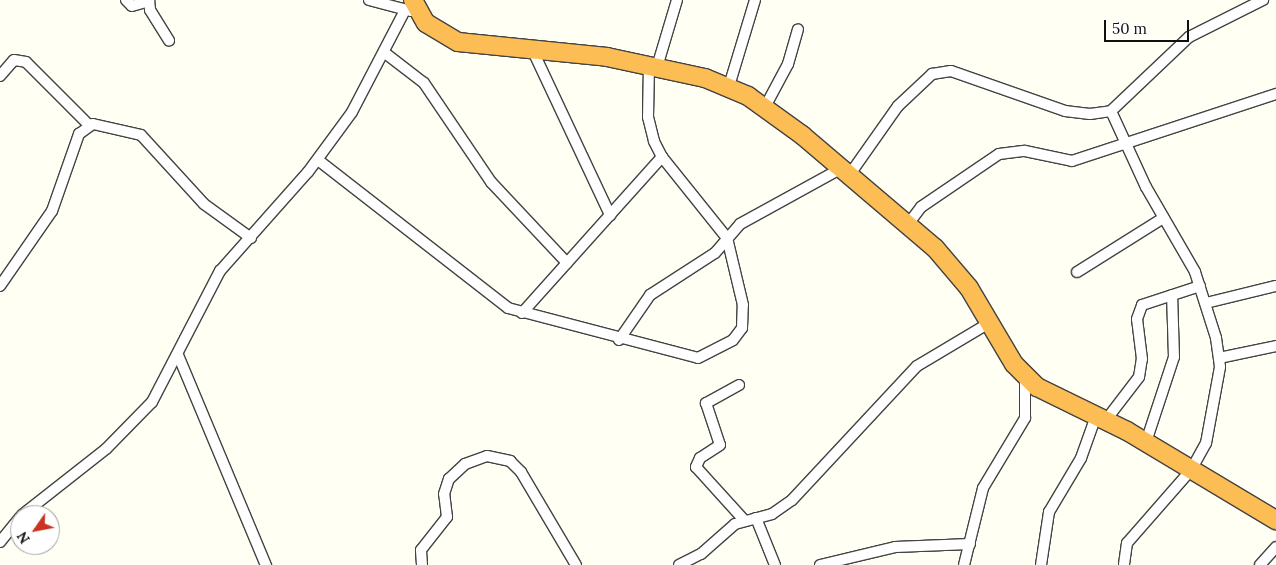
<!DOCTYPE html>
<html>
<head>
<meta charset="utf-8">
<style>
  body { margin:0 }
  #map { position:relative; width:1276px; height:565px; overflow:hidden; background:#fffff3; font-family:Lora,serif }
  div>[style] { position:absolute }
  .roads { filter:drop-shadow(1px 0 #434343) drop-shadow(-1px 0 #434343) drop-shadow(0 1px #434343) drop-shadow(0 -1px #434343) }
  .street>* { height:10px; margin:-5px; padding:0 5px; transform-origin:5px; border-radius:5px; background:#fff }
  .highway>* { height:18px; margin:-9px; padding:0 9px; transform-origin:9px; border-radius:9px; background:#fcbd54 }
  span { translate:-50% -50%; white-space:nowrap; text-align:center; line-height:1.15; -webkit-text-stroke:5px #fff; paint-order:stroke }
  .north { position:absolute; left:10px; top:505px; width:50px; height:50px; box-sizing:border-box; background:#fff; border:1px solid #9f9f9f; border-radius:50%; rotate:237deg; font-size:14px; font-weight:700; line-height:20px; text-align:center; color:#101010 }
  .north::after { content:''; display:block; margin:auto; width:18px; height:22px; background:#c9331f; clip-path:polygon(50% 0,100% 100%,50% 72%,0 100%) }
  .scale { position:absolute; left:1104px; top:20px; width:85px; height:22px; box-sizing:border-box; border:2px solid #101010; border-top:0; padding-left:6px; font-size:15px; line-height:18px; white-space:nowrap; color:#101010; -webkit-text-stroke:4px #fff; paint-order:stroke }
</style>
</head>
<body>
<div id="map">
  <div class="roads">
    <div class="street">
      <div style="left:126px;top:0;width:8px;rotate:45deg"></div>
      <div style="left:132px;top:6px;width:18px;rotate:-16deg"></div>
      <div style="left:149px;top:0;width:10px;rotate:84deg"></div>
      <div style="left:150px;top:10px;width:36px;rotate:58deg"></div>
      <div style="left:369px;top:0;width:43px;rotate:14.7deg"></div>
      <div style="left:531px;top:47px;width:186px;rotate:64.8deg"></div>
      <div style="left:385px;top:53px;width:49px;rotate:37.6deg"></div>
      <div style="left:424px;top:83px;width:120px;rotate:55.9deg"></div>
      <div style="left:491px;top:182px;width:111px;rotate:46.8deg"></div>
      <div style="left:657px;top:67px;width:70px;rotate:-73.4deg"></div>
      <div style="left:0;top:76px;width:21px;rotate:-49deg"></div>
      <div style="left:14px;top:60px;width:12px;rotate:9deg"></div>
      <div style="left:26px;top:62px;width:89px;rotate:45deg"></div>
      <div style="left:729px;top:86px;width:90px;rotate:-73.2deg"></div>
      <div style="left:765px;top:107px;width:49px;rotate:-61.9deg"></div>
      <div style="left:788px;top:64px;width:36px;rotate:-74deg"></div>
      <div style="left:1111px;top:111px;width:84px;rotate:65.3deg"></div>
      <div style="left:1146px;top:187px;width:98px;rotate:60deg"></div>
      <div style="left:1195px;top:272px;width:69px;rotate:72.3deg"></div>
      <div style="left:1216px;top:338px;width:29px;rotate:82deg"></div>
      <div style="left:1220px;top:367px;width:77px;rotate:100.4deg"></div>
      <div style="left:1206px;top:443px;width:31px;rotate:119deg"></div>
      <div style="left:1191px;top:470px;width:97px;rotate:131.2deg"></div>
      <div style="left:1127px;top:543px;width:22px;rotate:98deg"></div>
      <div style="left:318px;top:160px;width:241px;rotate:37.9deg"></div>
      <div style="left:508px;top:308px;width:196px;rotate:14.7deg"></div>
      <div style="left:698px;top:358px;width:39px;rotate:-27deg"></div>
      <div style="left:733px;top:340px;width:15px;rotate:-53deg"></div>
      <div style="left:742px;top:328px;width:23px;rotate:-88deg"></div>
      <div style="left:743px;top:305px;width:69px;rotate:-103.4deg"></div>
      <div style="left:727px;top:238px;width:104px;rotate:-128.7deg"></div>
      <div style="left:662px;top:157px;width:18px;rotate:-117deg"></div>
      <div style="left:654px;top:141px;width:25px;rotate:-104deg"></div>
      <div style="left:648px;top:117px;width:51px;rotate:-88.9deg"></div>
      <div style="left:850px;top:174px;width:83px;rotate:-54.8deg"></div>
      <div style="left:898px;top:106px;width:47px;rotate:-43.3deg"></div>
      <div style="left:932px;top:74px;width:19px;rotate:-9deg"></div>
      <div style="left:951px;top:71px;width:121px;rotate:19.3deg"></div>
      <div style="left:1065px;top:111px;width:25px;rotate:7deg"></div>
      <div style="left:1090px;top:114px;width:21px;rotate:-8deg"></div>
      <div style="left:1111px;top:111px;width:108px;rotate:-43.5deg"></div>
      <div style="left:1189px;top:37px;width:83px;rotate:-26.6deg"></div>
      <div style="left:909px;top:223px;width:20px;rotate:-53deg"></div>
      <div style="left:921px;top:207px;width:94px;rotate:-34.2deg"></div>
      <div style="left:999px;top:154px;width:26px;rotate:-7deg"></div>
      <div style="left:1025px;top:151px;width:48px;rotate:12deg"></div>
      <div style="left:1072px;top:161px;width:215px;rotate:-18.2deg"></div>
      <div style="left:1077px;top:272px;width:102px;rotate:-32.1deg"></div>
      <div style="left:0;top:286px;width:91px;rotate:-55.3deg"></div>
      <div style="left:52px;top:211px;width:82px;rotate:-70.7deg"></div>
      <div style="left:79px;top:134px;width:17px;rotate:-36deg"></div>
      <div style="left:93px;top:124px;width:49px;rotate:12.9deg"></div>
      <div style="left:141px;top:135px;width:93px;rotate:47.6deg"></div>
      <div style="left:204px;top:204px;width:58px;rotate:35.9deg"></div>
      <div style="left:1206px;top:303px;width:72px;rotate:-13.7deg"></div>
      <div style="left:522px;top:313px;width:210px;rotate:-48.1deg"></div>
      <div style="left:619px;top:340px;width:55px;rotate:-55.4deg"></div>
      <div style="left:650px;top:295px;width:77px;rotate:-32.9deg"></div>
      <div style="left:715px;top:253px;width:38px;rotate:-49deg"></div>
      <div style="left:740px;top:224px;width:116px;rotate:-28.8deg"></div>
      <div style="left:178px;top:355px;width:228px;rotate:67.3deg"></div>
      <div style="left:1219px;top:358px;width:58px;rotate:-11.9deg"></div>
      <div style="left:739px;top:385px;width:38px;rotate:151deg"></div>
      <div style="left:706px;top:403px;width:44px;rotate:71.6deg"></div>
      <div style="left:720px;top:445px;width:24px;rotate:147deg"></div>
      <div style="left:700px;top:458px;width:10px;rotate:114deg"></div>
      <div style="left:696px;top:467px;width:72px;rotate:47.8deg"></div>
      <div style="left:1106px;top:420px;width:54px;rotate:-52.5deg"></div>
      <div style="left:1139px;top:377px;width:18px;rotate:-81deg"></div>
      <div style="left:1142px;top:359px;width:40px;rotate:-97.1deg"></div>
      <div style="left:1137px;top:319px;width:15px;rotate:-70deg"></div>
      <div style="left:1142px;top:305px;width:61px;rotate:-18.1deg"></div>
      <div style="left:1146px;top:442px;width:89px;rotate:-71.8deg"></div>
      <div style="left:1174px;top:357px;width:62px;rotate:-91.8deg"></div>
      <div style="left:22px;top:515px;width:107px;rotate:-38.2deg"></div>
      <div style="left:106px;top:449px;width:66px;rotate:-45.6deg"></div>
      <div style="left:152px;top:402px;width:148px;rotate:-62.6deg"></div>
      <div style="left:220px;top:271px;width:132px;rotate:-48.4deg"></div>
      <div style="left:308px;top:172px;width:74px;rotate:-53.7deg"></div>
      <div style="left:352px;top:112px;width:115px;rotate:-62.5deg"></div>
      <div style="left:756px;top:518px;width:51px;rotate:68deg"></div>
      <div style="left:0;top:542px;width:32px;rotate:-51deg"></div>
      <div style="left:422px;top:565px;width:15px;rotate:-94deg"></div>
      <div style="left:421px;top:550px;width:42px;rotate:-51.8deg"></div>
      <div style="left:447px;top:517px;width:23px;rotate:-97deg"></div>
      <div style="left:444px;top:494px;width:16px;rotate:-72deg"></div>
      <div style="left:449px;top:479px;width:22px;rotate:-43deg"></div>
      <div style="left:465px;top:464px;width:23px;rotate:-20deg"></div>
      <div style="left:487px;top:456px;width:24px;rotate:12deg"></div>
      <div style="left:510px;top:461px;width:16px;rotate:45deg"></div>
      <div style="left:521px;top:472px;width:108px;rotate:59.4deg"></div>
      <div style="left:679px;top:565px;width:25px;rotate:-27deg"></div>
      <div style="left:701px;top:554px;width:45px;rotate:-41.4deg"></div>
      <div style="left:735px;top:524px;width:38px;rotate:-15deg"></div>
      <div style="left:772px;top:514px;width:24px;rotate:-35deg"></div>
      <div style="left:792px;top:500px;width:183px;rotate:-47deg"></div>
      <div style="left:917px;top:366px;width:84px;rotate:-30.8deg"></div>
      <div style="left:820px;top:565px;width:77px;rotate:-13.5deg"></div>
      <div style="left:895px;top:547px;width:75px;rotate:-2.3deg"></div>
      <div style="left:964px;top:565px;width:79px;rotate:-76.1deg"></div>
      <div style="left:983px;top:488px;width:82px;rotate:-59deg"></div>
      <div style="left:1025px;top:418px;width:42px;rotate:-90deg"></div>
      <div style="left:1041px;top:565px;width:54px;rotate:-81.4deg"></div>
      <div style="left:1049px;top:512px;width:63px;rotate:-59.3deg"></div>
      <div style="left:1081px;top:458px;width:45px;rotate:-70.3deg"></div>
      <div style="left:1260px;top:565px;width:24px;rotate:-48deg"></div>
    </div>
    <div class="highway">
      <div style="left:413px;top:0;width:26px;rotate:61deg"></div>
      <div style="left:426px;top:23px;width:37px;rotate:31deg"></div>
      <div style="left:458px;top:42px;width:150px;rotate:5.7deg"></div>
      <div style="left:607px;top:57px;width:100px;rotate:12.1deg"></div>
      <div style="left:705px;top:78px;width:47px;rotate:22.7deg"></div>
      <div style="left:748px;top:96px;width:67px;rotate:35.8deg"></div>
      <div style="left:802px;top:135px;width:175px;rotate:40.4deg"></div>
      <div style="left:935px;top:248px;width:52px;rotate:49.6deg"></div>
      <div style="left:969px;top:288px;width:88px;rotate:59.4deg"></div>
      <div style="left:1014px;top:364px;width:33px;rotate:45deg"></div>
      <div style="left:1037px;top:387px;width:100px;rotate:26.1deg"></div>
      <div style="left:1127px;top:431px;width:174px;rotate:30.9deg"></div>
    </div>
  </div>
  <div class="north">N</div>
  <div class="scale">50 m</div>
</div>
</body>
</html>
